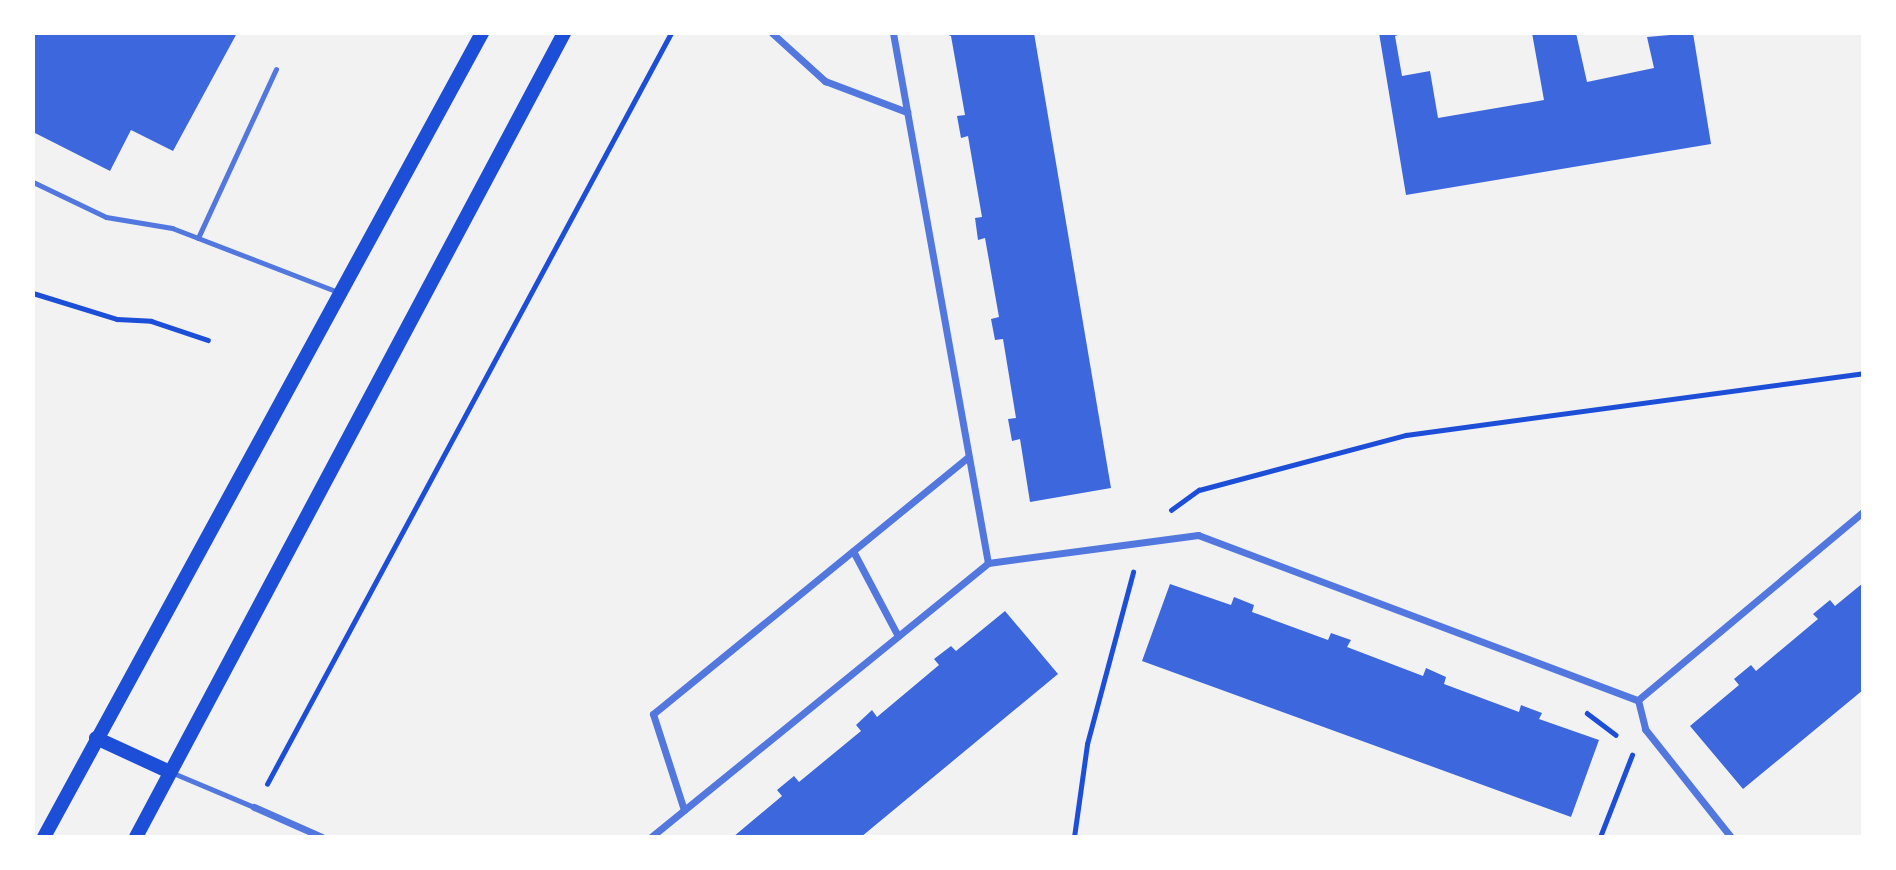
<!DOCTYPE html>
<html>
<head>
<meta charset="utf-8">
<style>
  body { margin:0 }
  #map { position:relative; width:1896px; height:870px; overflow:hidden; background:#f2f2f2; font-family:"Varela Round",sans-serif }
  div>[style] { position:absolute }
  .building>* { inset:0; background:#3d67dc }
  .path>* { height:4.5px; margin:-2.25px; padding:0 2.25px; transform-origin:2.25px; border-radius:2.25px; background:#1d4ed8 }
  .service>* { height:5px; margin:-2.5px; padding:0 2.5px; transform-origin:2.5px; border-radius:2.5px; background:#5277de }
  .minor>* { height:7px; margin:-3.5px; padding:0 3.5px; transform-origin:3.5px; border-radius:3.5px; background:#5277de }
  .secondary>* { height:14px; margin:-7px; padding:0 7px; transform-origin:7px; border-radius:7px; background:#1d4ed8 }
  span { translate:-50% -50%; white-space:nowrap; text-align:center; line-height:1.15; -webkit-text-stroke:7px #fff; paint-order:stroke }
  .frame { position:absolute; inset:0; border:35px solid #fff; pointer-events:none }
</style>
</head>
<body>
<div id="map">
  <div class="building">
    <div style="clip-path:polygon(33px 33px,237px 33px,173px 151px,131px 130px,110px 171px,33px 132px)"></div>
    <div style="clip-path:polygon(943px 33px,1034px 33px,1111px 488px,1030px 502px,1020px 439px,1012px 441px,1008px 419px,1016px 418px,1003px 339px,995px 340px,991px 319px,999px 317px,985px 238px,978px 240px,975px 218px,982px 217px,968px 136px,961px 138px,957px 116px,965px 115px,951px 36px)"></div>
    <div style="clip-path:polygon(1379px 33px,1404px 33px,1395px 36px,1402px 76px,1430px 71px,1438px 118px,1544px 100px,1532px 33px,1576px 33px,1587px 82px,1654px 68px,1647px 37px,1693px 33px,1711px 144px,1406px 195px)"></div>
    <div style="clip-path:polygon(1863px 583px,1863px 690px,1743px 789px,1690px 726px,1739px 685px,1734px 679px,1751px 665px,1756px 671px,1818px 619px,1813px 614px,1830px 600px,1835px 606px)"></div>
    <div style="clip-path:polygon(1170px 584px,1231px 605px,1234px 597px,1254px 605px,1252px 612px,1328px 640px,1331px 633px,1351px 640px,1347px 647px,1423px 676px,1426px 668px,1446px 677px,1444px 684px,1519px 712px,1521px 705px,1542px 713px,1539px 719px,1599px 740px,1571px 817px,1142px 661px)"></div>
    <div style="clip-path:polygon(1005px 611px,1058px 674px,861px 837px,733px 837px,782px 796px,777px 790px,794px 776px,799px 782px,861px 731px,856px 725px,872px 710px,877px 717px,939px 665px,934px 659px,951px 646px,956px 651px)"></div>
  </div>
  <div class="path">
    <div style="left:33px;top:293px;width:88px;rotate:17.2deg"></div>
    <div style="left:117px;top:319px;width:34px;rotate:3deg"></div>
    <div style="left:151px;top:321px;width:60px;rotate:18.4deg"></div>
    <div style="left:1171px;top:510px;width:34px;rotate:-36deg"></div>
    <div style="left:1199px;top:490px;width:214px;rotate:-14.9deg"></div>
    <div style="left:1406px;top:435px;width:461px;rotate:-7.7deg"></div>
    <div style="left:1587px;top:713px;width:36px;rotate:37deg"></div>
    <div style="left:267px;top:784px;width:853px;rotate:-61.72deg"></div>
    <div style="left:1074px;top:837px;width:94px;rotate:-82deg"></div>
    <div style="left:1087px;top:744px;width:178px;rotate:-75deg"></div>
    <div style="left:1600px;top:837px;width:88px;rotate:-68.7deg"></div>
  </div>
  <div class="service">
    <div style="left:276px;top:69px;width:186px;rotate:114.8deg"></div>
    <div style="left:198px;top:238px;width:150px;rotate:21.1deg"></div>
    <div style="left:33px;top:182px;width:81px;rotate:25.6deg"></div>
    <div style="left:106px;top:217px;width:67px;rotate:9.5deg"></div>
    <div style="left:172px;top:228px;width:28px;rotate:21deg"></div>
    <div style="left:173px;top:773px;width:88px;rotate:22.8deg"></div>
  </div>
  <div class="minor">
    <div style="left:772px;top:33px;width:72px;rotate:42.2deg"></div>
    <div style="left:825px;top:81px;width:88px;rotate:20.7deg"></div>
    <div style="left:893px;top:33px;width:538px;rotate:79.84deg"></div>
    <div style="left:853px;top:551px;width:96px;rotate:62.1deg"></div>
    <div style="left:1638px;top:700px;width:30px;rotate:76deg"></div>
    <div style="left:1645px;top:729px;width:138px;rotate:51.5deg"></div>
    <div style="left:254px;top:807px;width:74px;rotate:23.8deg"></div>
    <div style="left:684px;top:810px;width:101px;rotate:-107.9deg"></div>
    <div style="left:653px;top:714px;width:407px;rotate:-39.2deg"></div>
    <div style="left:651px;top:837px;width:434px;rotate:-39.1deg"></div>
    <div style="left:988px;top:563px;width:212px;rotate:-7.6deg"></div>
    <div style="left:1198px;top:535px;width:470px;rotate:20.6deg"></div>
    <div style="left:1638px;top:700px;width:293px;rotate:-39.9deg"></div>
  </div>
  <div class="secondary">
    <div style="left:96px;top:738px;width:81px;rotate:24.7deg"></div>
    <div style="left:44px;top:837px;width:916px;rotate:-61.42deg"></div>
    <div style="left:136px;top:837px;width:911px;rotate:-61.97deg"></div>
  </div>
  <div class="frame"></div>
</div>
</body>
</html>
